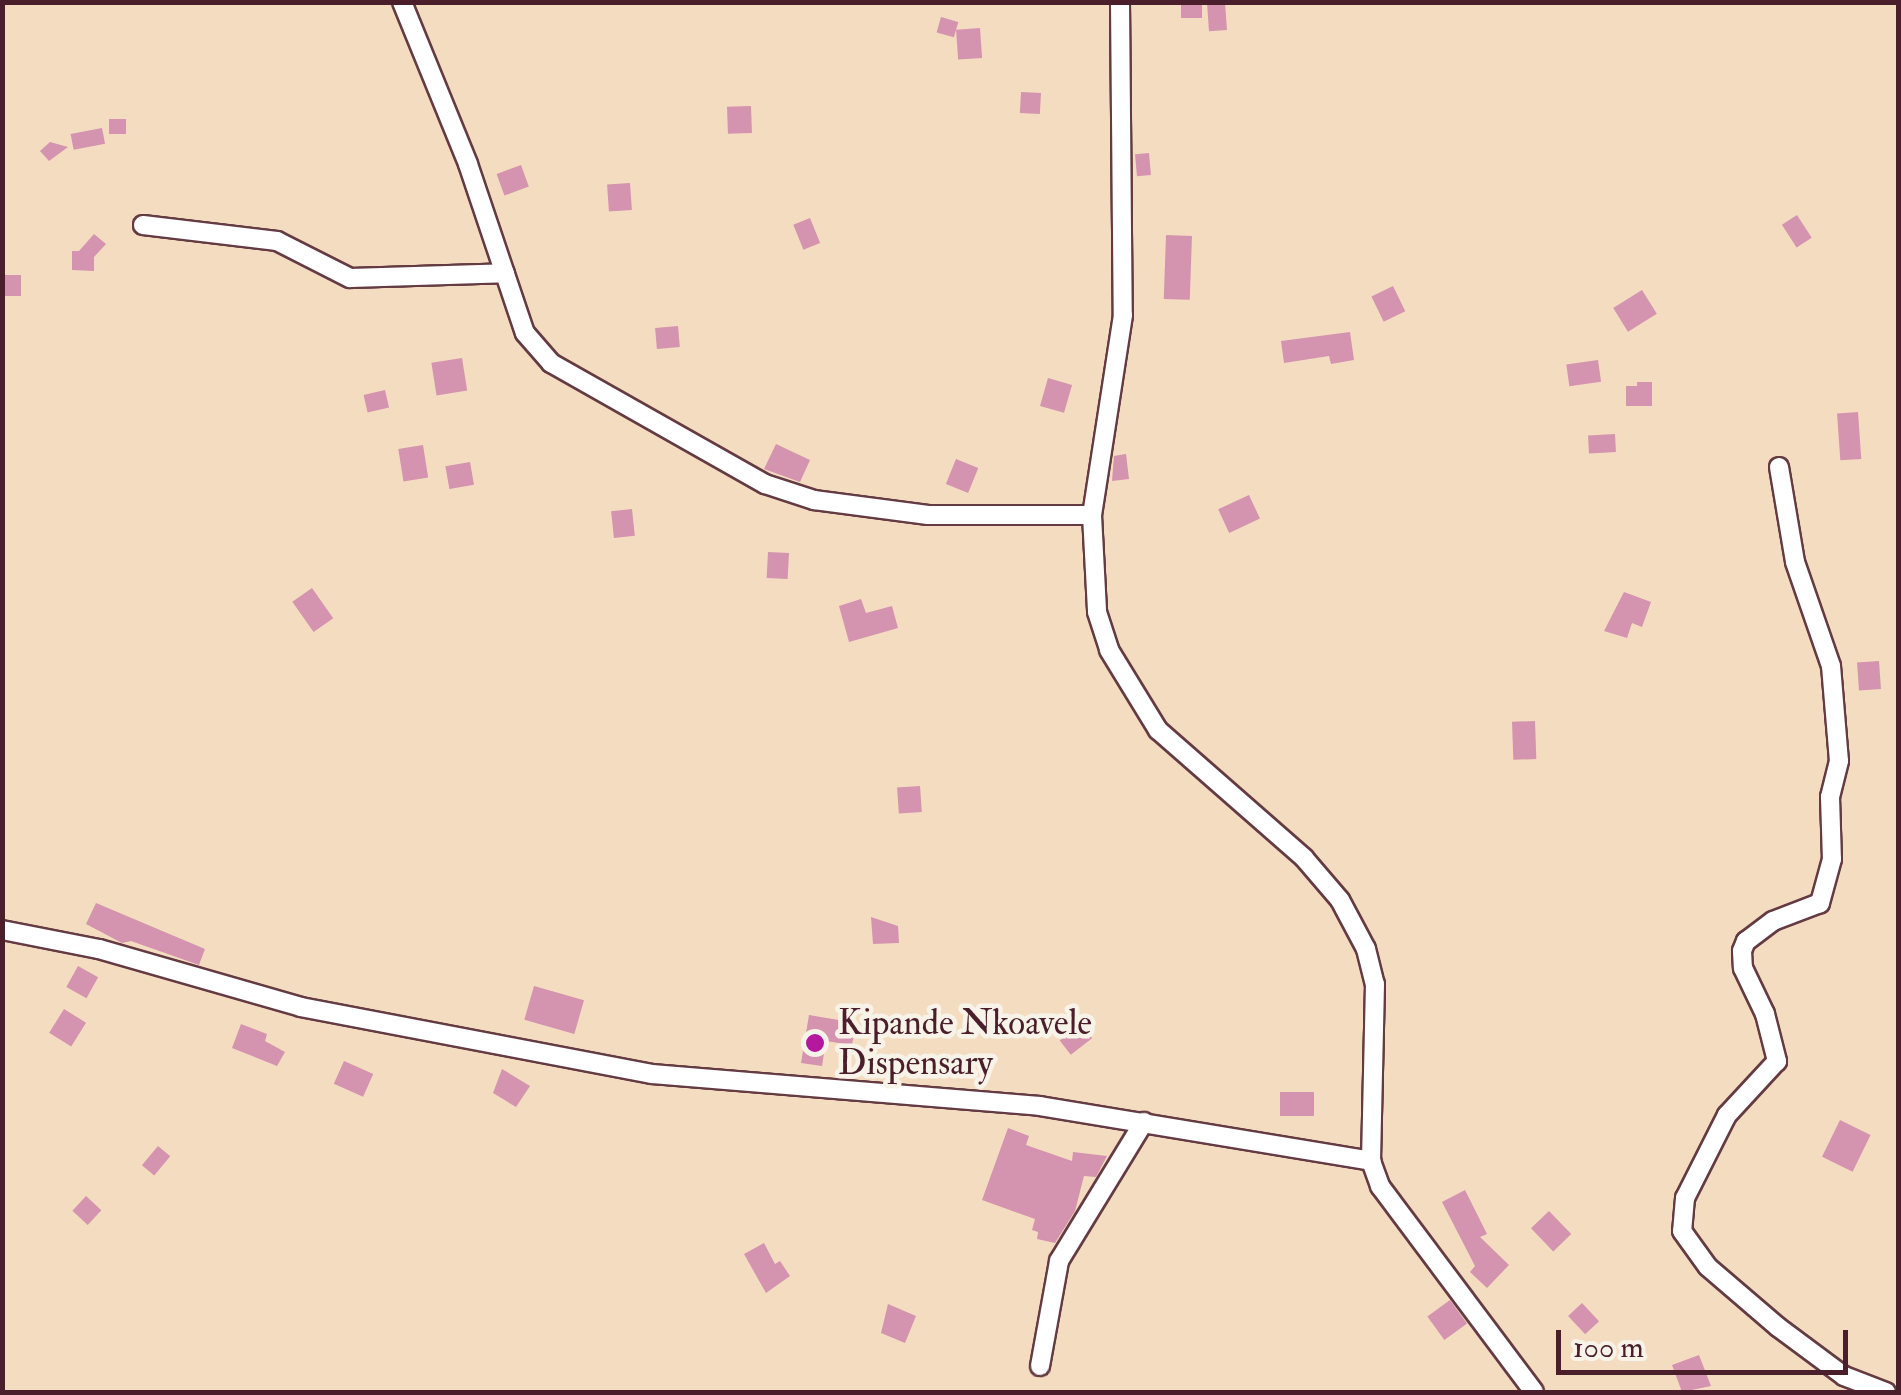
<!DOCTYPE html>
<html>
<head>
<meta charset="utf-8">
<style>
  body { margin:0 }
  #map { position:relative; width:1901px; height:1395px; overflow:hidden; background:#f4dcc1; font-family:"IM FELL Double Pica",serif }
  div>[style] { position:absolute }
  .building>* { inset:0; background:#d493ae; transform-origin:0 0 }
  .roads { filter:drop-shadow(2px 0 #643b42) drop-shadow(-2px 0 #643b42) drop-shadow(0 2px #643b42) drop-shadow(0 -2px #643b42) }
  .minor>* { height:18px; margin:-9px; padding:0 9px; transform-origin:9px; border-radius:9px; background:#fff }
  .dots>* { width:28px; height:28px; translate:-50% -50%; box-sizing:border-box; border:5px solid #f7f3e8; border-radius:50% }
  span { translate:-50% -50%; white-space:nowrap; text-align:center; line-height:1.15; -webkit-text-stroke:9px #f7f3e8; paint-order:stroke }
  .poi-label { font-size:35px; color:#4a1f2b }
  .left { translate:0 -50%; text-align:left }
  .frame { position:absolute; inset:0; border:5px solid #4a1f2b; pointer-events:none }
  .scale { position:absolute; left:1556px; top:1330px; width:292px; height:45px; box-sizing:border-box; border:5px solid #4a1f2b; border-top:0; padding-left:12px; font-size:30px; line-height:35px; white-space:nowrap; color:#4a1f2b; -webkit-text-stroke:8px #f7f3e8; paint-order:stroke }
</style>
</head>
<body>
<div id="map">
  <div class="building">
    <div style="left:1181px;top:2px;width:21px;height:16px"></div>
    <div style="left:1225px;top:2px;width:28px;height:18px;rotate:86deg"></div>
    <div style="left:941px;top:17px;width:18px;height:16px;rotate:16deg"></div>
    <div style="left:980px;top:28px;width:30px;height:24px;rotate:86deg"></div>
    <div style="left:1021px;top:92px;width:20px;height:21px;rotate:3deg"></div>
    <div style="left:751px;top:106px;width:27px;height:24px;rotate:88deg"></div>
    <div style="left:109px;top:119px;width:17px;height:15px"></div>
    <div style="left:102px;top:128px;width:16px;height:32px;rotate:79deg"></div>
    <div style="clip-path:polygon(50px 142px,68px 147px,49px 161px,40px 151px)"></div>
    <div style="left:1149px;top:153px;width:22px;height:14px;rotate:85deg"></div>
    <div style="left:521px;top:165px;width:23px;height:26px;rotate:70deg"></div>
    <div style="left:630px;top:183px;width:27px;height:23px;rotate:86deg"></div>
    <div style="left:1797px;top:215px;width:27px;height:18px;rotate:57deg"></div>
    <div style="left:810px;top:218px;width:27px;height:18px;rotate:68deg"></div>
    <div style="clip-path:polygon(94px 234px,106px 244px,94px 257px,94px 271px,72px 270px,72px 251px,79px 251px)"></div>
    <div style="left:1166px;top:235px;width:26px;height:64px;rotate:2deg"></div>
    <div style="left:2px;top:275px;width:19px;height:21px"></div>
    <div style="left:1393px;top:286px;width:28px;height:24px;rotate:64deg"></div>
    <div style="left:1642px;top:290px;width:28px;height:34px;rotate:58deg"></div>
    <div style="left:678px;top:326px;width:21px;height:23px;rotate:85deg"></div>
    <div style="clip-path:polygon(1350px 332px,1354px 360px,1331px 364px,1329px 356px,1284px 363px,1281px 341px)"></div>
    <div style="left:462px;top:358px;width:33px;height:31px;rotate:81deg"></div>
    <div style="left:1598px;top:360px;width:22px;height:32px;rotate:82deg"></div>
    <div style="left:1048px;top:378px;width:25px;height:29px;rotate:16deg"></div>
    <div style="clip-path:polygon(1637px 382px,1652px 382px,1652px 406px,1626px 406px,1626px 386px,1637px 386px)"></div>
    <div style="left:385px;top:390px;width:18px;height:22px;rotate:77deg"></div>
    <div style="left:1858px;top:412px;width:47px;height:21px;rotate:86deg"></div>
    <div style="left:1615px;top:434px;width:18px;height:27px;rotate:87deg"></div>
    <div style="clip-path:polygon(776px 444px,810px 460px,800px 482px,764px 469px)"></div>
    <div style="left:423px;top:445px;width:33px;height:25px;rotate:81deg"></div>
    <div style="clip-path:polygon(1126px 454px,1129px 479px,1112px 481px,1114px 456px)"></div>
    <div style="left:956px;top:459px;width:24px;height:27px;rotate:22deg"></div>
    <div style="left:470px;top:462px;width:23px;height:25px;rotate:80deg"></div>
    <div style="left:1249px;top:495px;width:26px;height:34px;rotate:65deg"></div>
    <div style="left:632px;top:509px;width:27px;height:21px;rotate:84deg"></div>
    <div style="left:768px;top:552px;width:21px;height:26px;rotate:3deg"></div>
    <div style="left:312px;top:588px;width:37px;height:24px;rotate:55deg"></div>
    <div style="clip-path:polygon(1624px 592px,1651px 602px,1642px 627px,1632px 623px,1627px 638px,1604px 631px)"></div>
    <div style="clip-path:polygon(861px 599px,866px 613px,892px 606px,898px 628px,849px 642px,839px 606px)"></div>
    <div style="left:1879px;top:661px;width:28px;height:22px;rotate:86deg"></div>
    <div style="left:1535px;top:721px;width:38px;height:23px;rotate:88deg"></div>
    <div style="left:920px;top:786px;width:26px;height:23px;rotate:86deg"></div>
    <div style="clip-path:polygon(96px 903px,205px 949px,199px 965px,131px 941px,122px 943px,86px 924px)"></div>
    <div style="clip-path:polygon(871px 917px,898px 926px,899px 943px,873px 944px)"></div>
    <div style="left:78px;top:966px;width:23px;height:24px;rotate:29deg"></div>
    <div style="left:534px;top:986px;width:52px;height:35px;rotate:16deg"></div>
    <div style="left:64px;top:1009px;width:26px;height:28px;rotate:32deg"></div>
    <div style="clip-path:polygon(809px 1015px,856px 1023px,852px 1045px,826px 1041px,822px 1066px,801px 1063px)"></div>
    <div style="clip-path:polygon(241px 1024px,267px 1034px,265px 1041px,285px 1052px,277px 1066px,232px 1048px)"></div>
    <div style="left:1081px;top:1024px;width:18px;height:27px;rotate:52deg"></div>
    <div style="left:344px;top:1061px;width:32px;height:25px;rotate:24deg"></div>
    <div style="clip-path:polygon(502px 1069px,530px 1086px,516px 1107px,493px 1093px)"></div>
    <div style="left:1280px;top:1092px;width:34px;height:24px"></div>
    <div style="left:1840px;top:1120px;width:34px;height:41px;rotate:26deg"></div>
    <div style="clip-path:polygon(1008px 1128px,1029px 1136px,1026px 1145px,1072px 1161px,1073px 1152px,1107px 1156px,1096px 1177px,1084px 1176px,1075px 1211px,1055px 1243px,1037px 1239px,1038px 1232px,1032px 1230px,1035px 1219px,982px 1200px)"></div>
    <div style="left:158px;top:1146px;width:16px;height:25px;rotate:40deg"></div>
    <div style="clip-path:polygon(1465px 1190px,1487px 1234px,1480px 1237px,1509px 1265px,1487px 1288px,1470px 1272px,1475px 1266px,1442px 1202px)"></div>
    <div style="left:86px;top:1196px;width:21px;height:20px;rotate:43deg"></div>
    <div style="left:1549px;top:1211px;width:32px;height:25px;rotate:46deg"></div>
    <div style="clip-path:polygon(764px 1243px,775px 1264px,780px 1261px,790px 1276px,766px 1293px,744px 1254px)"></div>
    <div style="left:1450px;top:1300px;width:29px;height:28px;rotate:54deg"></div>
    <div style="left:1582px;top:1303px;width:25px;height:19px;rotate:47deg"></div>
    <div style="clip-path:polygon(888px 1304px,916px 1316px,905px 1343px,881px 1333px)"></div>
    <div style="clip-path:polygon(1699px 1355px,1711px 1386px,1682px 1392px,1672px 1365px)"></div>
  </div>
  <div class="roads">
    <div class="minor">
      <div style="left:402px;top:2px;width:175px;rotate:67.8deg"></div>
      <div style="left:468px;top:164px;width:178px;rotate:71.4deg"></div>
      <div style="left:525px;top:333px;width:40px;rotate:49deg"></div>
      <div style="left:551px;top:363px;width:246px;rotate:29.5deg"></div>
      <div style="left:765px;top:484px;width:52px;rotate:18.1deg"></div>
      <div style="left:814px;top:500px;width:115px;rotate:7.5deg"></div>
      <div style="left:928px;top:515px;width:164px"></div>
      <div style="left:1120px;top:2px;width:313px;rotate:89.5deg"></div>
      <div style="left:1123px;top:315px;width:202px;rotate:98.8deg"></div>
      <div style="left:1092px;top:515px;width:97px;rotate:87deg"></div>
      <div style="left:1097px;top:612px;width:40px;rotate:72deg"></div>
      <div style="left:1109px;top:650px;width:94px;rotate:58.5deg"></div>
      <div style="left:1158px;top:730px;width:194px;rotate:41.2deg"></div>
      <div style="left:1304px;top:858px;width:55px;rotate:49.4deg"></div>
      <div style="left:1340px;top:900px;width:55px;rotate:62deg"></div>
      <div style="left:1366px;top:949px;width:36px;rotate:76deg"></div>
      <div style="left:1375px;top:984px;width:177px;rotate:91.3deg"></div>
      <div style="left:1371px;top:1161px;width:27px;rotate:70deg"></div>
      <div style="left:1380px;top:1186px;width:257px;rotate:53.2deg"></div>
      <div style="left:143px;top:225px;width:135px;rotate:6.8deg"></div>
      <div style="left:277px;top:241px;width:82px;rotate:26.9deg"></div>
      <div style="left:350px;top:278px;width:155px;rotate:-1.8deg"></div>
      <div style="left:1779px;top:467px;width:96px;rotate:80.4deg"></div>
      <div style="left:1795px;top:562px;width:110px;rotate:70.9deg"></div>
      <div style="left:1831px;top:666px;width:95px;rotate:85.2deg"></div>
      <div style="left:1839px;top:761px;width:37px;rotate:104deg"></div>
      <div style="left:1830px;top:797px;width:62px;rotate:88.2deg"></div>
      <div style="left:1832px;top:859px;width:46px;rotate:105.3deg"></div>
      <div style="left:1820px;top:903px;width:50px;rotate:159deg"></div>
      <div style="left:1773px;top:921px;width:34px;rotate:143deg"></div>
      <div style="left:1746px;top:941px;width:11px;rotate:112deg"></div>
      <div style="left:1742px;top:951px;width:17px;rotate:87deg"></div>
      <div style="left:1743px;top:968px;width:51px;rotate:64.4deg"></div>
      <div style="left:1765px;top:1014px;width:49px;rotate:75.7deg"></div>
      <div style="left:1777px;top:1061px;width:74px;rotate:132.8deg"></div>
      <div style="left:1727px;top:1115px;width:93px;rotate:116.8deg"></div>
      <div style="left:1685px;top:1198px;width:33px;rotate:95deg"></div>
      <div style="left:1682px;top:1231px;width:44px;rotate:54.2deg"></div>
      <div style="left:1708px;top:1267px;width:92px;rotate:40.6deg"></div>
      <div style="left:1778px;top:1327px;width:82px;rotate:36.6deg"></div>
      <div style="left:1844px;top:1376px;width:45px;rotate:20.9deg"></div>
      <div style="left:2px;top:930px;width:99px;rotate:11.1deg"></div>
      <div style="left:99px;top:949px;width:210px;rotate:16deg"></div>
      <div style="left:301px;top:1007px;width:357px;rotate:10.8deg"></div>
      <div style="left:652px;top:1074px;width:389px;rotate:4.7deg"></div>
      <div style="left:1040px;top:1106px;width:336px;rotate:9.4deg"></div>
      <div style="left:1040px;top:1366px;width:107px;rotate:-79.7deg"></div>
      <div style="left:1059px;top:1261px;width:163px;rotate:-58.6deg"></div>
    </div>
  </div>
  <div class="dots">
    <div style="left:815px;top:1043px;background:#b5179e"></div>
  </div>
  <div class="poi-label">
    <span class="left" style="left:838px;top:1043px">Kipande Nkoavele<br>Dispensary</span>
  </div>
  <div class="frame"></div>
  <div class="scale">100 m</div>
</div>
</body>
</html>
